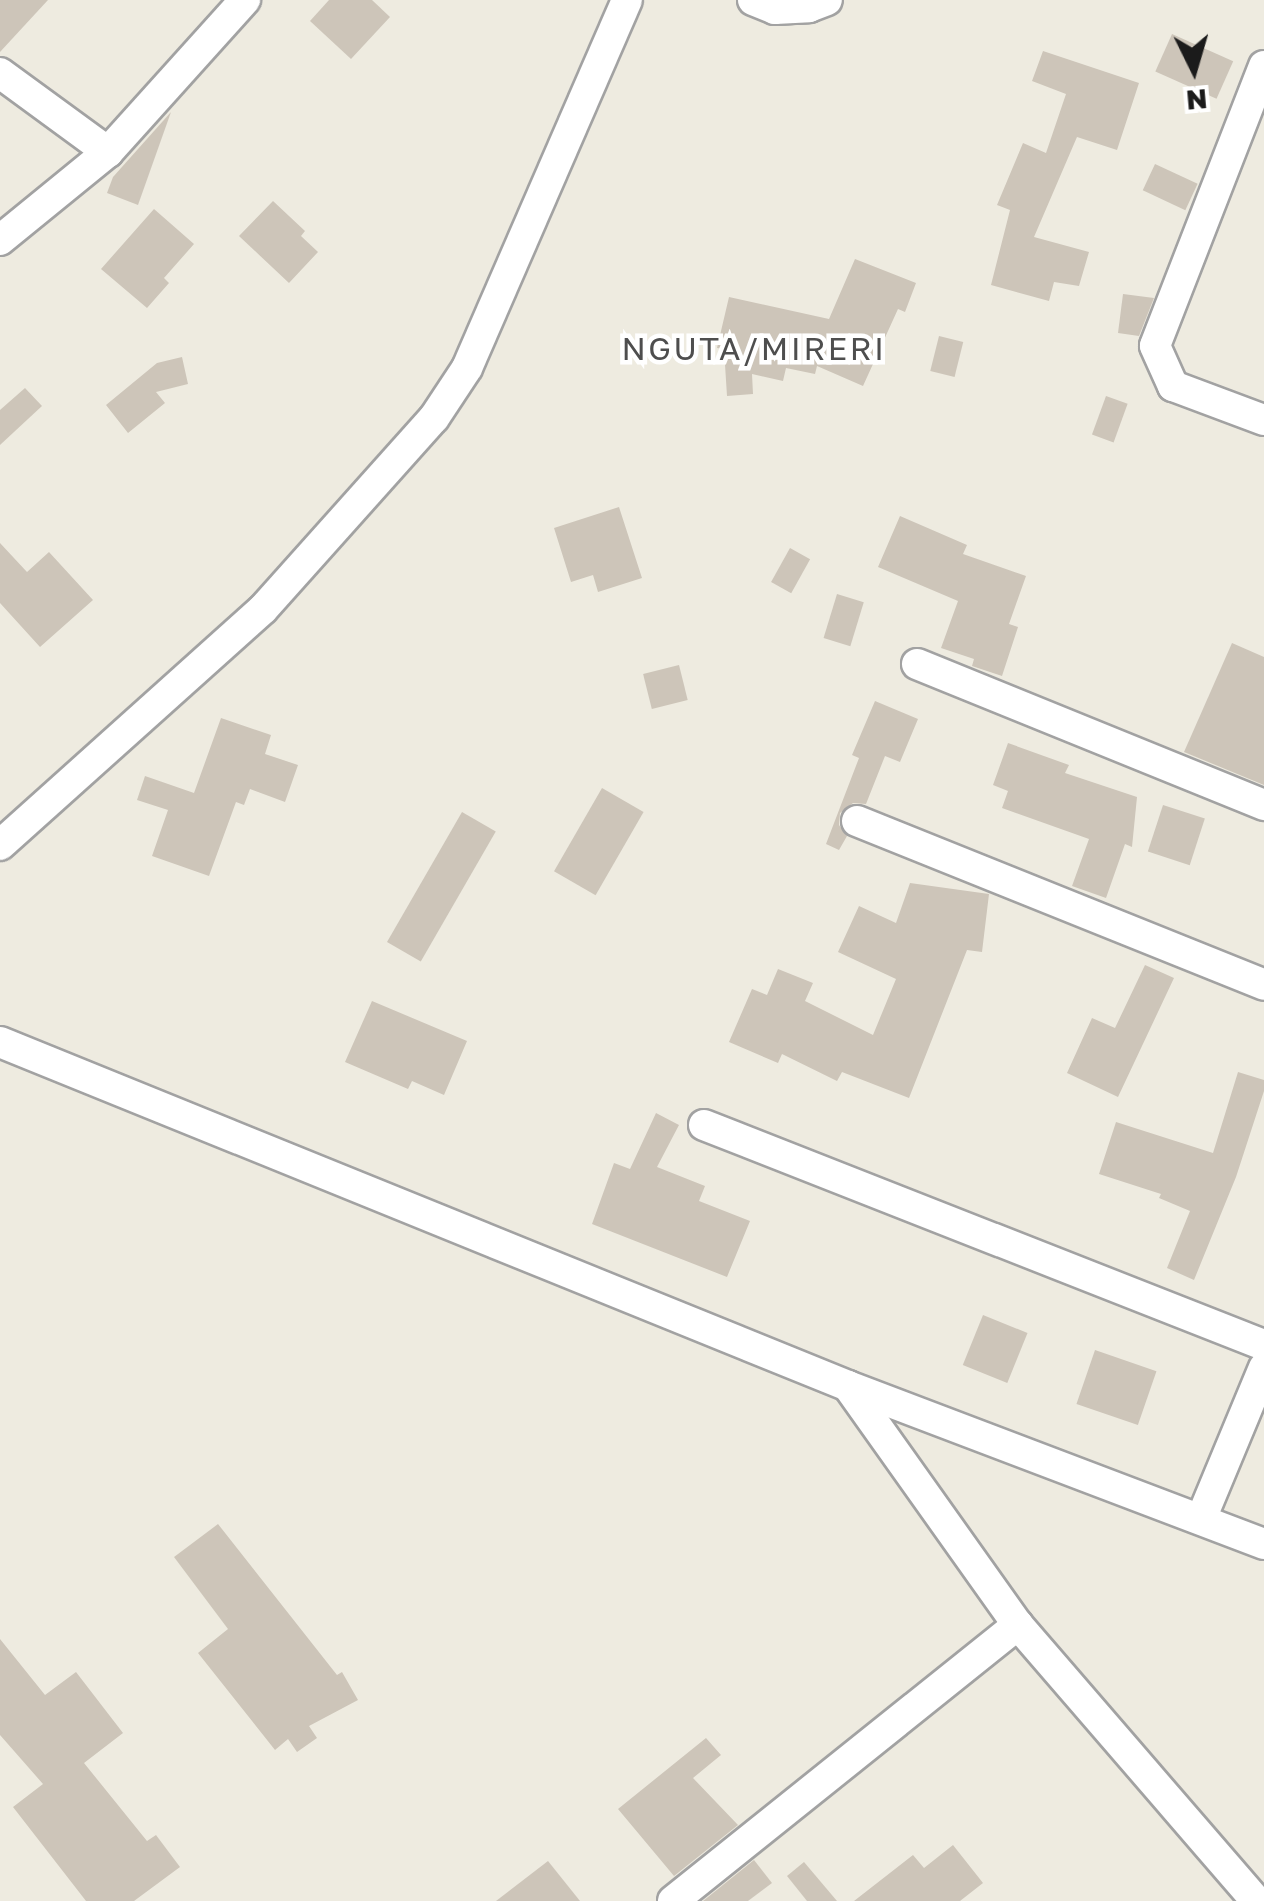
<!DOCTYPE html>
<html>
<head>
<meta charset="utf-8">
<style>
  body { margin:0 }
  #map { position:relative; width:1264px; height:1901px; overflow:hidden; background:#eeebe0; font-family:"Golos Text",sans-serif }
  div>[style] { position:absolute }
  .building>* { inset:0; background:#cdc5b9; transform-origin:0 0 }
  .roads { filter:drop-shadow(2px 0 #a2a2a2) drop-shadow(-2px 0 #a2a2a2) drop-shadow(0 2px #a2a2a2) drop-shadow(0 -2px #a2a2a2) }
  .minor>* { height:30px; margin:-15px; padding:0 15px; transform-origin:15px; border-radius:15px; background:#fff }
  span { translate:-50% -50%; white-space:nowrap; text-align:center; line-height:1.15; -webkit-text-stroke:9px #fff; paint-order:stroke }
  .quarter-label { font-size:32px; color:#4e4e4e; letter-spacing:2.5px }
  .north { position:absolute; left:1144px; top:20px; width:100px; height:100px; -webkit-text-stroke:8px #fff; paint-order:stroke; rotate:175deg; font-size:28px; font-weight:700; line-height:40px; text-align:center; color:#1b1b1b }
  .north::after { content:''; display:block; margin:auto; width:35px; height:45px; background:#1b1b1b; clip-path:polygon(50% 0,100% 100%,50% 72%,0 100%) }
</style>
</head>
<body>
<div id="map">
  <div class="building">
    <div style="clip-path:polygon(0 0,48px 0,0 52px)"></div>
    <div style="clip-path:polygon(329px 0,372px 0,390px 17px,351px 59px,310px 21px)"></div>
    <div style="left:1172px;top:34px;width:67px;height:41px;rotate:24deg"></div>
    <div style="clip-path:polygon(1043px 51px,1139px 83px,1117px 150px,1077px 137px,1034px 237px,1089px 252px,1079px 286px,1054px 282px,1049px 301px,991px 285px,1010px 210px,997px 205px,1023px 143px,1046px 153px,1066px 94px,1032px 81px)"></div>
    <div style="clip-path:polygon(171px 112px,138px 205px,107px 193px,113px 177px)"></div>
    <div style="left:1155px;top:164px;width:47px;height:29px;rotate:25deg"></div>
    <div style="clip-path:polygon(273px 201px,305px 231px,301px 236px,318px 252px,289px 283px,239px 236px)"></div>
    <div style="clip-path:polygon(154px 209px,194px 244px,164px 278px,169px 283px,147px 308px,101px 269px)"></div>
    <div style="clip-path:polygon(855px 259px,916px 283px,905px 312px,898px 309px,863px 386px,817px 366px,815px 374px,786px 368px,783px 381px,752px 374px,753px 394px,727px 396px,724px 349px,717px 348px,729px 297px,829px 319px)"></div>
    <div style="clip-path:polygon(1123px 294px,1154px 298px,1139px 336px,1118px 333px)"></div>
    <div style="left:939px;top:336px;width:25px;height:36px;rotate:14deg"></div>
    <div style="clip-path:polygon(182px 357px,188px 384px,156px 392px,165px 403px,128px 433px,106px 405px,157px 363px)"></div>
    <div style="clip-path:polygon(25px 388px,42px 406px,0 445px,0 410px)"></div>
    <div style="left:1106px;top:396px;width:23px;height:41px;rotate:20deg"></div>
    <div style="clip-path:polygon(619px 507px,642px 578px,598px 592px,593px 575px,571px 582px,554px 528px)"></div>
    <div style="clip-path:polygon(900px 516px,967px 545px,963px 554px,1026px 576px,1009px 624px,1018px 627px,1002px 676px,972px 666px,974px 659px,941px 648px,958px 601px,878px 567px)"></div>
    <div style="clip-path:polygon(0 543px,27px 572px,49px 552px,93px 600px,40px 647px,0 603px)"></div>
    <div style="left:790px;top:548px;width:23px;height:39px;rotate:29deg"></div>
    <div style="left:837px;top:594px;width:28px;height:46px;rotate:17deg"></div>
    <div style="clip-path:polygon(1232px 643px,1264px 657px,1264px 785px,1184px 752px)"></div>
    <div style="left:679px;top:665px;width:36px;height:37px;rotate:76deg"></div>
    <div style="clip-path:polygon(875px 701px,918px 719px,900px 762px,885px 756px,866px 804px,853px 803px,840px 813px,839px 825px,847px 836px,839px 850px,826px 844px,859px 758px,852px 755px)"></div>
    <div style="clip-path:polygon(221px 718px,271px 735px,265px 754px,298px 765px,285px 802px,250px 789px,244px 805px,236px 802px,209px 876px,152px 856px,168px 810px,137px 800px,145px 776px,194px 793px)"></div>
    <div style="clip-path:polygon(1008px 743px,1069px 765px,1065px 773px,1137px 797px,1132px 847px,1125px 844px,1106px 898px,1072px 886px,1089px 839px,1002px 808px,1008px 791px,993px 785px)"></div>
    <div style="left:602px;top:788px;width:48px;height:96px;rotate:30deg"></div>
    <div style="left:1163px;top:805px;width:44px;height:49px;rotate:18deg"></div>
    <div style="left:462px;top:812px;width:39px;height:150px;rotate:30deg"></div>
    <div style="clip-path:polygon(910px 883px,989px 894px,982px 952px,967px 950px,909px 1098px,842px 1072px,837px 1081px,782px 1054px,778px 1063px,729px 1042px,752px 989px,767px 995px,778px 969px,813px 983px,805px 1001px,873px 1035px,896px 979px,838px 952px,859px 906px,896px 923px)"></div>
    <div style="clip-path:polygon(1145px 965px,1174px 978px,1118px 1097px,1067px 1073px,1092px 1018px,1115px 1028px)"></div>
    <div style="clip-path:polygon(372px 1001px,467px 1041px,444px 1095px,412px 1081px,408px 1089px,345px 1062px)"></div>
    <div style="clip-path:polygon(1238px 1072px,1264px 1080px,1264px 1091px,1236px 1177px,1194px 1280px,1167px 1268px,1190px 1211px,1159px 1198px,1161px 1194px,1099px 1174px,1116px 1122px,1213px 1153px)"></div>
    <div style="clip-path:polygon(656px 1113px,679px 1125px,657px 1167px,705px 1186px,699px 1201px,750px 1221px,727px 1277px,592px 1224px,614px 1163px,630px 1169px)"></div>
    <div style="left:983px;top:1315px;width:48px;height:54px;rotate:22deg"></div>
    <div style="left:1095px;top:1350px;width:65px;height:57px;rotate:19deg"></div>
    <div style="clip-path:polygon(218px 1524px,337px 1675px,342px 1672px,358px 1700px,309px 1726px,317px 1738px,297px 1752px,288px 1739px,275px 1750px,198px 1653px,228px 1629px,174px 1557px)"></div>
    <div style="clip-path:polygon(0 1639px,45px 1695px,76px 1672px,123px 1733px,84px 1763px,147px 1841px,156px 1835px,180px 1867px,134px 1901px,86px 1901px,13px 1807px,43px 1784px,0 1735px)"></div>
    <div style="clip-path:polygon(706px 1738px,721px 1755px,693px 1778px,738px 1825px,674px 1876px,618px 1809px)"></div>
    <div style="clip-path:polygon(953px 1845px,983px 1883px,960px 1901px,854px 1901px,913px 1855px,924px 1868px)"></div>
    <div style="clip-path:polygon(754px 1860px,772px 1883px,748px 1901px,703px 1901px)"></div>
    <div style="clip-path:polygon(548px 1861px,580px 1901px,496px 1901px)"></div>
    <div style="clip-path:polygon(804px 1862px,837px 1901px,807px 1901px,787px 1876px)"></div>
  </div>
  <div class="roads">
    <div class="minor">
      <div style="left:753px;top:0;width:24px;rotate:22deg"></div>
      <div style="left:775px;top:9px;width:34px;rotate:-3deg"></div>
      <div style="left:809px;top:7px;width:19px;rotate:-21deg"></div>
      <div style="left:1264px;top:66px;width:300px;rotate:111.3deg"></div>
      <div style="left:1155px;top:346px;width:44px;rotate:65.8deg"></div>
      <div style="left:1173px;top:386px;width:97px;rotate:20.5deg"></div>
      <div style="left:0;top:73px;width:134px;rotate:36.2deg"></div>
      <div style="left:0;top:240px;width:139px;rotate:-39.2deg"></div>
      <div style="left:108px;top:152px;width:205px;rotate:-48deg"></div>
      <div style="left:917px;top:664px;width:375px;rotate:22.1deg"></div>
      <div style="left:857px;top:821px;width:439px;rotate:21.9deg"></div>
      <div style="left:0;top:845px;width:353px;rotate:-41.9deg"></div>
      <div style="left:263px;top:609px;width:256px;rotate:-48.2deg"></div>
      <div style="left:434px;top:418px;width:60px;rotate:-56.6deg"></div>
      <div style="left:467px;top:368px;width:401px;rotate:-66.5deg"></div>
      <div style="left:0;top:1042px;width:915px;rotate:22.08deg"></div>
      <div style="left:848px;top:1386px;width:445px;rotate:20.8deg"></div>
      <div style="left:704px;top:1125px;width:602px;rotate:21.45deg"></div>
      <div style="left:848px;top:1386px;width:293px;rotate:54.6deg"></div>
      <div style="left:1018px;top:1625px;width:364px;rotate:49.2deg"></div>
      <div style="left:1201px;top:1519px;width:164px;rotate:-67.4deg"></div>
      <div style="left:673px;top:1901px;width:442px;rotate:-38.7deg"></div>
    </div>
  </div>
  <div class="quarter-label">
    <span style="left:754px;top:348px">NGUTA/MIRERI</span>
  </div>
  <div class="north">N</div>
</div>
</body>
</html>
